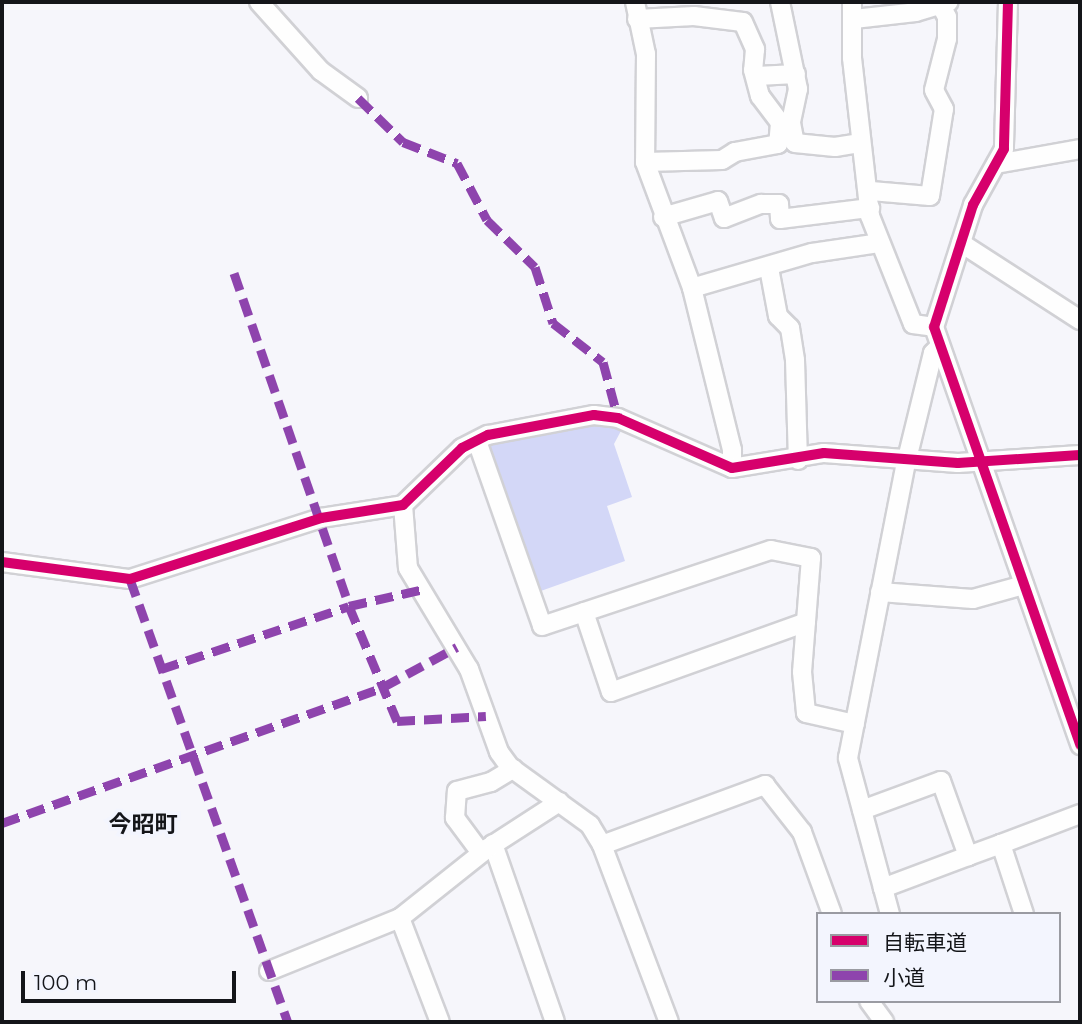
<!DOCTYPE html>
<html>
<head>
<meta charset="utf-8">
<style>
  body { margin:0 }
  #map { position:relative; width:1082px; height:1024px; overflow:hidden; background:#f6f6fb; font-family:Montserrat,"Noto Sans JP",sans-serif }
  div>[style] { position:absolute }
  .green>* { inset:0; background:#d3d7f7 }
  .roads { filter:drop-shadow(2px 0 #d1d1d5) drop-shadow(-2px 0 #d1d1d5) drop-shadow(0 2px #d1d1d5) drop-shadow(0 -2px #d1d1d5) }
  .street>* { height:18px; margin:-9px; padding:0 9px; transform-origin:9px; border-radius:9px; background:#fefefe }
  .quiet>* { height:9px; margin-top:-4.5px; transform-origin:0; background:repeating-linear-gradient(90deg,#8e44ad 0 18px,transparent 0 27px) }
  .cycleway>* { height:10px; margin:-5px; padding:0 5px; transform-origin:5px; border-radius:5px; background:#d6006c }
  span { translate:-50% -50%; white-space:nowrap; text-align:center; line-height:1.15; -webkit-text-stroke:7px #f3f5fe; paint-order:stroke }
  .quarter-label { font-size:23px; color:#141519; font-weight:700 }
  .frame { position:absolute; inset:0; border:4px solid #141519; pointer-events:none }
  .legend { position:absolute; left:816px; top:912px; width:245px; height:91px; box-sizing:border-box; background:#f3f5fe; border:2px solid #9a9ba2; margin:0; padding:9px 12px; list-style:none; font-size:21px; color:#141519 }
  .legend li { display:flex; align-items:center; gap:14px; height:35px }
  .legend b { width:35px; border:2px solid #9a9ba2 }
  .scale { position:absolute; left:21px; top:971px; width:215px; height:32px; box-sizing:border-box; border:4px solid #141519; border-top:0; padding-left:9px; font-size:21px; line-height:24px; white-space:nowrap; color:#141519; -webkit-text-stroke:5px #f3f5fe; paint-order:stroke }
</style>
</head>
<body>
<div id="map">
  <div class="green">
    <div style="clip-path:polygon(589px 423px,622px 429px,614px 444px,632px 497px,607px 506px,625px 561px,538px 592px,490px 449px,493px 440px)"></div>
  </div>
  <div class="roads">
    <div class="street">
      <div style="left:259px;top:2px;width:93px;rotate:48.1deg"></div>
      <div style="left:321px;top:71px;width:46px;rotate:36.1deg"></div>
      <div style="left:635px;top:2px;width:53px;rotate:78.1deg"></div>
      <div style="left:646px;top:54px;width:108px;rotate:90.5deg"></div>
      <div style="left:645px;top:162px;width:134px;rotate:69.5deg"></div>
      <div style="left:692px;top:288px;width:167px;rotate:76.1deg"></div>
      <div style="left:732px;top:450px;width:18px;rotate:90deg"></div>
      <div style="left:780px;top:2px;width:89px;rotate:78.3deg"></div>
      <div style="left:798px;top:89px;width:35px;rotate:102deg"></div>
      <div style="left:791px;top:123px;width:20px;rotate:79deg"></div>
      <div style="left:795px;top:143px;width:40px;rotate:5.7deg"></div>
      <div style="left:835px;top:147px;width:26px;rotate:-9deg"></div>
      <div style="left:852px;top:2px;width:56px;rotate:90deg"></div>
      <div style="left:852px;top:58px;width:159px;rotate:83.5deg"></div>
      <div style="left:870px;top:216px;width:116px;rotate:68.3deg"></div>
      <div style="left:913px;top:324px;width:21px;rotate:8deg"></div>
      <div style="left:1008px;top:2px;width:147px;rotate:91.6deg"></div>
      <div style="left:1004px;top:149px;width:64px;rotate:119deg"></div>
      <div style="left:973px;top:205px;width:128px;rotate:107.7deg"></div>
      <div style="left:934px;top:327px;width:443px;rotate:70.7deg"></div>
      <div style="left:637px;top:19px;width:57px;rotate:-3deg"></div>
      <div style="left:694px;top:16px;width:49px;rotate:7deg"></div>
      <div style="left:743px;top:22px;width:30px;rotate:66deg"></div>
      <div style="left:755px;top:49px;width:21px;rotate:95deg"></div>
      <div style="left:753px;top:70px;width:27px;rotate:75deg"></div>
      <div style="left:760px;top:96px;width:34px;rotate:53deg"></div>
      <div style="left:780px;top:123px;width:21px;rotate:95deg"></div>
      <div style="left:778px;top:144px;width:44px;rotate:169.5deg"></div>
      <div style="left:735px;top:152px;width:15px;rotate:148deg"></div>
      <div style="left:722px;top:160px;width:77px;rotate:178.5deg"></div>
      <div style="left:854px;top:19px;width:62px;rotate:-6.4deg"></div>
      <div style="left:916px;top:12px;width:34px;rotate:-17deg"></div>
      <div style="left:757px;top:76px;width:39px;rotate:-3deg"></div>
      <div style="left:996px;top:164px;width:85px;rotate:-10.1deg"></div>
      <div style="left:871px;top:191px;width:59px;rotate:4.8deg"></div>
      <div style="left:930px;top:196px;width:88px;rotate:-80.9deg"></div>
      <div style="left:944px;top:109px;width:21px;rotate:-118deg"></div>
      <div style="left:934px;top:90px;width:53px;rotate:-75.7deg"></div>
      <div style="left:947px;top:39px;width:22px;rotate:-90deg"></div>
      <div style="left:947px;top:17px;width:15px;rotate:-118deg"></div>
      <div style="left:663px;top:217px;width:57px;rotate:-16.2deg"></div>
      <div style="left:718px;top:201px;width:18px;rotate:71deg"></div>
      <div style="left:724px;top:218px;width:40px;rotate:-21deg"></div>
      <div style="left:761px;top:204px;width:18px"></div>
      <div style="left:779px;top:204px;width:15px;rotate:86deg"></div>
      <div style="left:780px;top:219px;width:91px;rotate:-7deg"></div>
      <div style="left:961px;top:243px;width:142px;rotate:32.9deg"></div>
      <div style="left:769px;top:268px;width:49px;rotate:79.4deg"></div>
      <div style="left:778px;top:316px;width:17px;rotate:45deg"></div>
      <div style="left:790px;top:328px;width:32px;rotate:81deg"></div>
      <div style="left:795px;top:360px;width:100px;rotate:88.3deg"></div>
      <div style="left:692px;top:288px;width:125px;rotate:-16.3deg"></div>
      <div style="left:812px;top:253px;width:69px;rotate:-8.4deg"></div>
      <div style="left:477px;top:441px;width:196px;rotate:70.6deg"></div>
      <div style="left:542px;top:626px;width:241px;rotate:-18.4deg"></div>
      <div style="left:771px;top:550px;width:41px;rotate:11.3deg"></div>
      <div style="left:811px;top:558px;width:114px;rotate:94.5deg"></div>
      <div style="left:802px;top:672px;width:41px;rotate:84.4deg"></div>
      <div style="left:806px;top:713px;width:50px;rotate:12.7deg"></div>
      <div style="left:403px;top:505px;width:63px;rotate:85.5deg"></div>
      <div style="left:408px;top:568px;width:118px;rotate:58.9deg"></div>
      <div style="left:469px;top:669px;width:88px;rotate:70.1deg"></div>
      <div style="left:499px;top:752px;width:19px;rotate:54deg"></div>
      <div style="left:510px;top:767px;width:99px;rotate:35.9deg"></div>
      <div style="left:590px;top:825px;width:23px;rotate:59deg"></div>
      <div style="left:602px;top:845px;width:189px;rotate:69.3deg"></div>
      <div style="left:2px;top:562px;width:129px;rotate:7.6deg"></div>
      <div style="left:130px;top:579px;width:201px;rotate:-17.7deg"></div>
      <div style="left:321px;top:518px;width:83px;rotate:-9deg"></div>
      <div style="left:403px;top:505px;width:82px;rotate:-44deg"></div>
      <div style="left:462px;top:448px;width:29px;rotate:-27deg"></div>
      <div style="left:488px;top:435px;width:108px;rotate:-10.7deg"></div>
      <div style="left:594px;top:415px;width:24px;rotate:7deg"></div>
      <div style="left:618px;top:418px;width:124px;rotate:23.7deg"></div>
      <div style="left:732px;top:468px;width:93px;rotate:-9.3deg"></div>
      <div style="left:824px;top:453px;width:134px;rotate:4.3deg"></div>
      <div style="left:958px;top:463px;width:122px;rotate:-3.8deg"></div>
      <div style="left:880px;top:592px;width:93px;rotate:4.3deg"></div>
      <div style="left:973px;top:599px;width:53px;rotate:-15.4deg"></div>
      <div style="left:584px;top:612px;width:84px;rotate:71.4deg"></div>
      <div style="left:611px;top:692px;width:207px;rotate:-19.7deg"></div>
      <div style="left:862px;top:810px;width:84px;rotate:-20.2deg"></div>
      <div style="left:941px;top:781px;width:80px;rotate:70.2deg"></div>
      <div style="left:968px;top:856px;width:91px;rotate:159.4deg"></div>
      <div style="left:493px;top:844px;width:188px;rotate:70.8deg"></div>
      <div style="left:602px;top:845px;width:174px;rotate:-20.2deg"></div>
      <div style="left:765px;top:785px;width:60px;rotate:51.8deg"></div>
      <div style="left:802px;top:832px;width:87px;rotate:69.9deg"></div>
      <div style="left:481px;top:853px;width:44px;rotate:-126.6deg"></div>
      <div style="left:455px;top:818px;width:27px;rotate:-86deg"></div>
      <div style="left:457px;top:791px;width:35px;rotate:-15deg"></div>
      <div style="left:491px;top:782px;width:26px;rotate:-31deg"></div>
      <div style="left:968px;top:856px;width:35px;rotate:-20deg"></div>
      <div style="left:890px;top:914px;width:162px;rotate:-105.1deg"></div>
      <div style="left:848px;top:758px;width:301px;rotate:-78.9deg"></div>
      <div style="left:906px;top:463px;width:113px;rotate:-76.2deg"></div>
      <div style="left:933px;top:353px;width:10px;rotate:-45deg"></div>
      <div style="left:1024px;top:914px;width:74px;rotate:-108.2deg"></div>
      <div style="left:1001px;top:844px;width:85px;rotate:-20.8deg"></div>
      <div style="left:400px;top:918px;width:111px;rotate:69deg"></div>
      <div style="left:269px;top:971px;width:141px;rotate:-22deg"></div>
      <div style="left:400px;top:918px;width:112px;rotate:-38.5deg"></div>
      <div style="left:488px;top:848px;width:85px;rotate:-32.9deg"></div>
      <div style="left:869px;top:1001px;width:26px;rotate:54deg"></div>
    </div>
  </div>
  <div class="quiet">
    <div style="left:358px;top:98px;width:63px;rotate:44.4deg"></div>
    <div style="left:403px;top:142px;width:58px;rotate:21.3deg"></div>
    <div style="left:457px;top:163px;width:64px;rotate:62.2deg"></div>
    <div style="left:487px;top:220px;width:67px;rotate:44.4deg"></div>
    <div style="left:535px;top:267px;width:59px;rotate:72.2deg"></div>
    <div style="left:553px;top:323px;width:63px;rotate:38deg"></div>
    <div style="left:603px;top:362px;width:58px;rotate:75deg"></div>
    <div style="left:234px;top:273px;width:352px;rotate:70.9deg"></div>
    <div style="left:349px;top:606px;width:125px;rotate:67.3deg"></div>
    <div style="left:397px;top:721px;width:89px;rotate:-3.2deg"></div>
    <div style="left:130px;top:579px;width:470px;rotate:70.4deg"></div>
    <div style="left:161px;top:669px;width:198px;rotate:-18.5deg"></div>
    <div style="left:349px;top:606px;width:73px;rotate:-12.7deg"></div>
    <div style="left:2px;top:823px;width:405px;rotate:-19.6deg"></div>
    <div style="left:383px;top:687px;width:84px;rotate:-28.4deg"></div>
  </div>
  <div class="cycleway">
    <div style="left:1008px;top:2px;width:147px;rotate:91.6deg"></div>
    <div style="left:1004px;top:149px;width:64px;rotate:119deg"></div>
    <div style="left:973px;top:205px;width:128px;rotate:107.7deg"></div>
    <div style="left:934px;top:327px;width:443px;rotate:70.7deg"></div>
    <div style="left:2px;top:562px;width:129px;rotate:7.6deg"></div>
    <div style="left:130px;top:579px;width:201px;rotate:-17.7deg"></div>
    <div style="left:321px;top:518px;width:83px;rotate:-9deg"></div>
    <div style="left:403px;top:505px;width:82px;rotate:-44deg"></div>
    <div style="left:462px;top:448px;width:29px;rotate:-27deg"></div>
    <div style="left:488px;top:435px;width:108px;rotate:-10.7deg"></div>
    <div style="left:594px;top:415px;width:24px;rotate:7deg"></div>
    <div style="left:618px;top:418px;width:124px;rotate:23.7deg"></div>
    <div style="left:732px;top:468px;width:93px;rotate:-9.3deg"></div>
    <div style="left:824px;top:453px;width:134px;rotate:4.3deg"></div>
    <div style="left:958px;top:463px;width:122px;rotate:-3.8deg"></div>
  </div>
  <div class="quarter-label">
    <span style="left:143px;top:824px">今昭町</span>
  </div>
  <div class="frame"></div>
  <ul class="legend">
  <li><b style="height:9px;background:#d6006c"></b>自転車道</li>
  <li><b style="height:9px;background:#8e44ad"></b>小道</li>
  </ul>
  <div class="scale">100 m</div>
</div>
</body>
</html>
